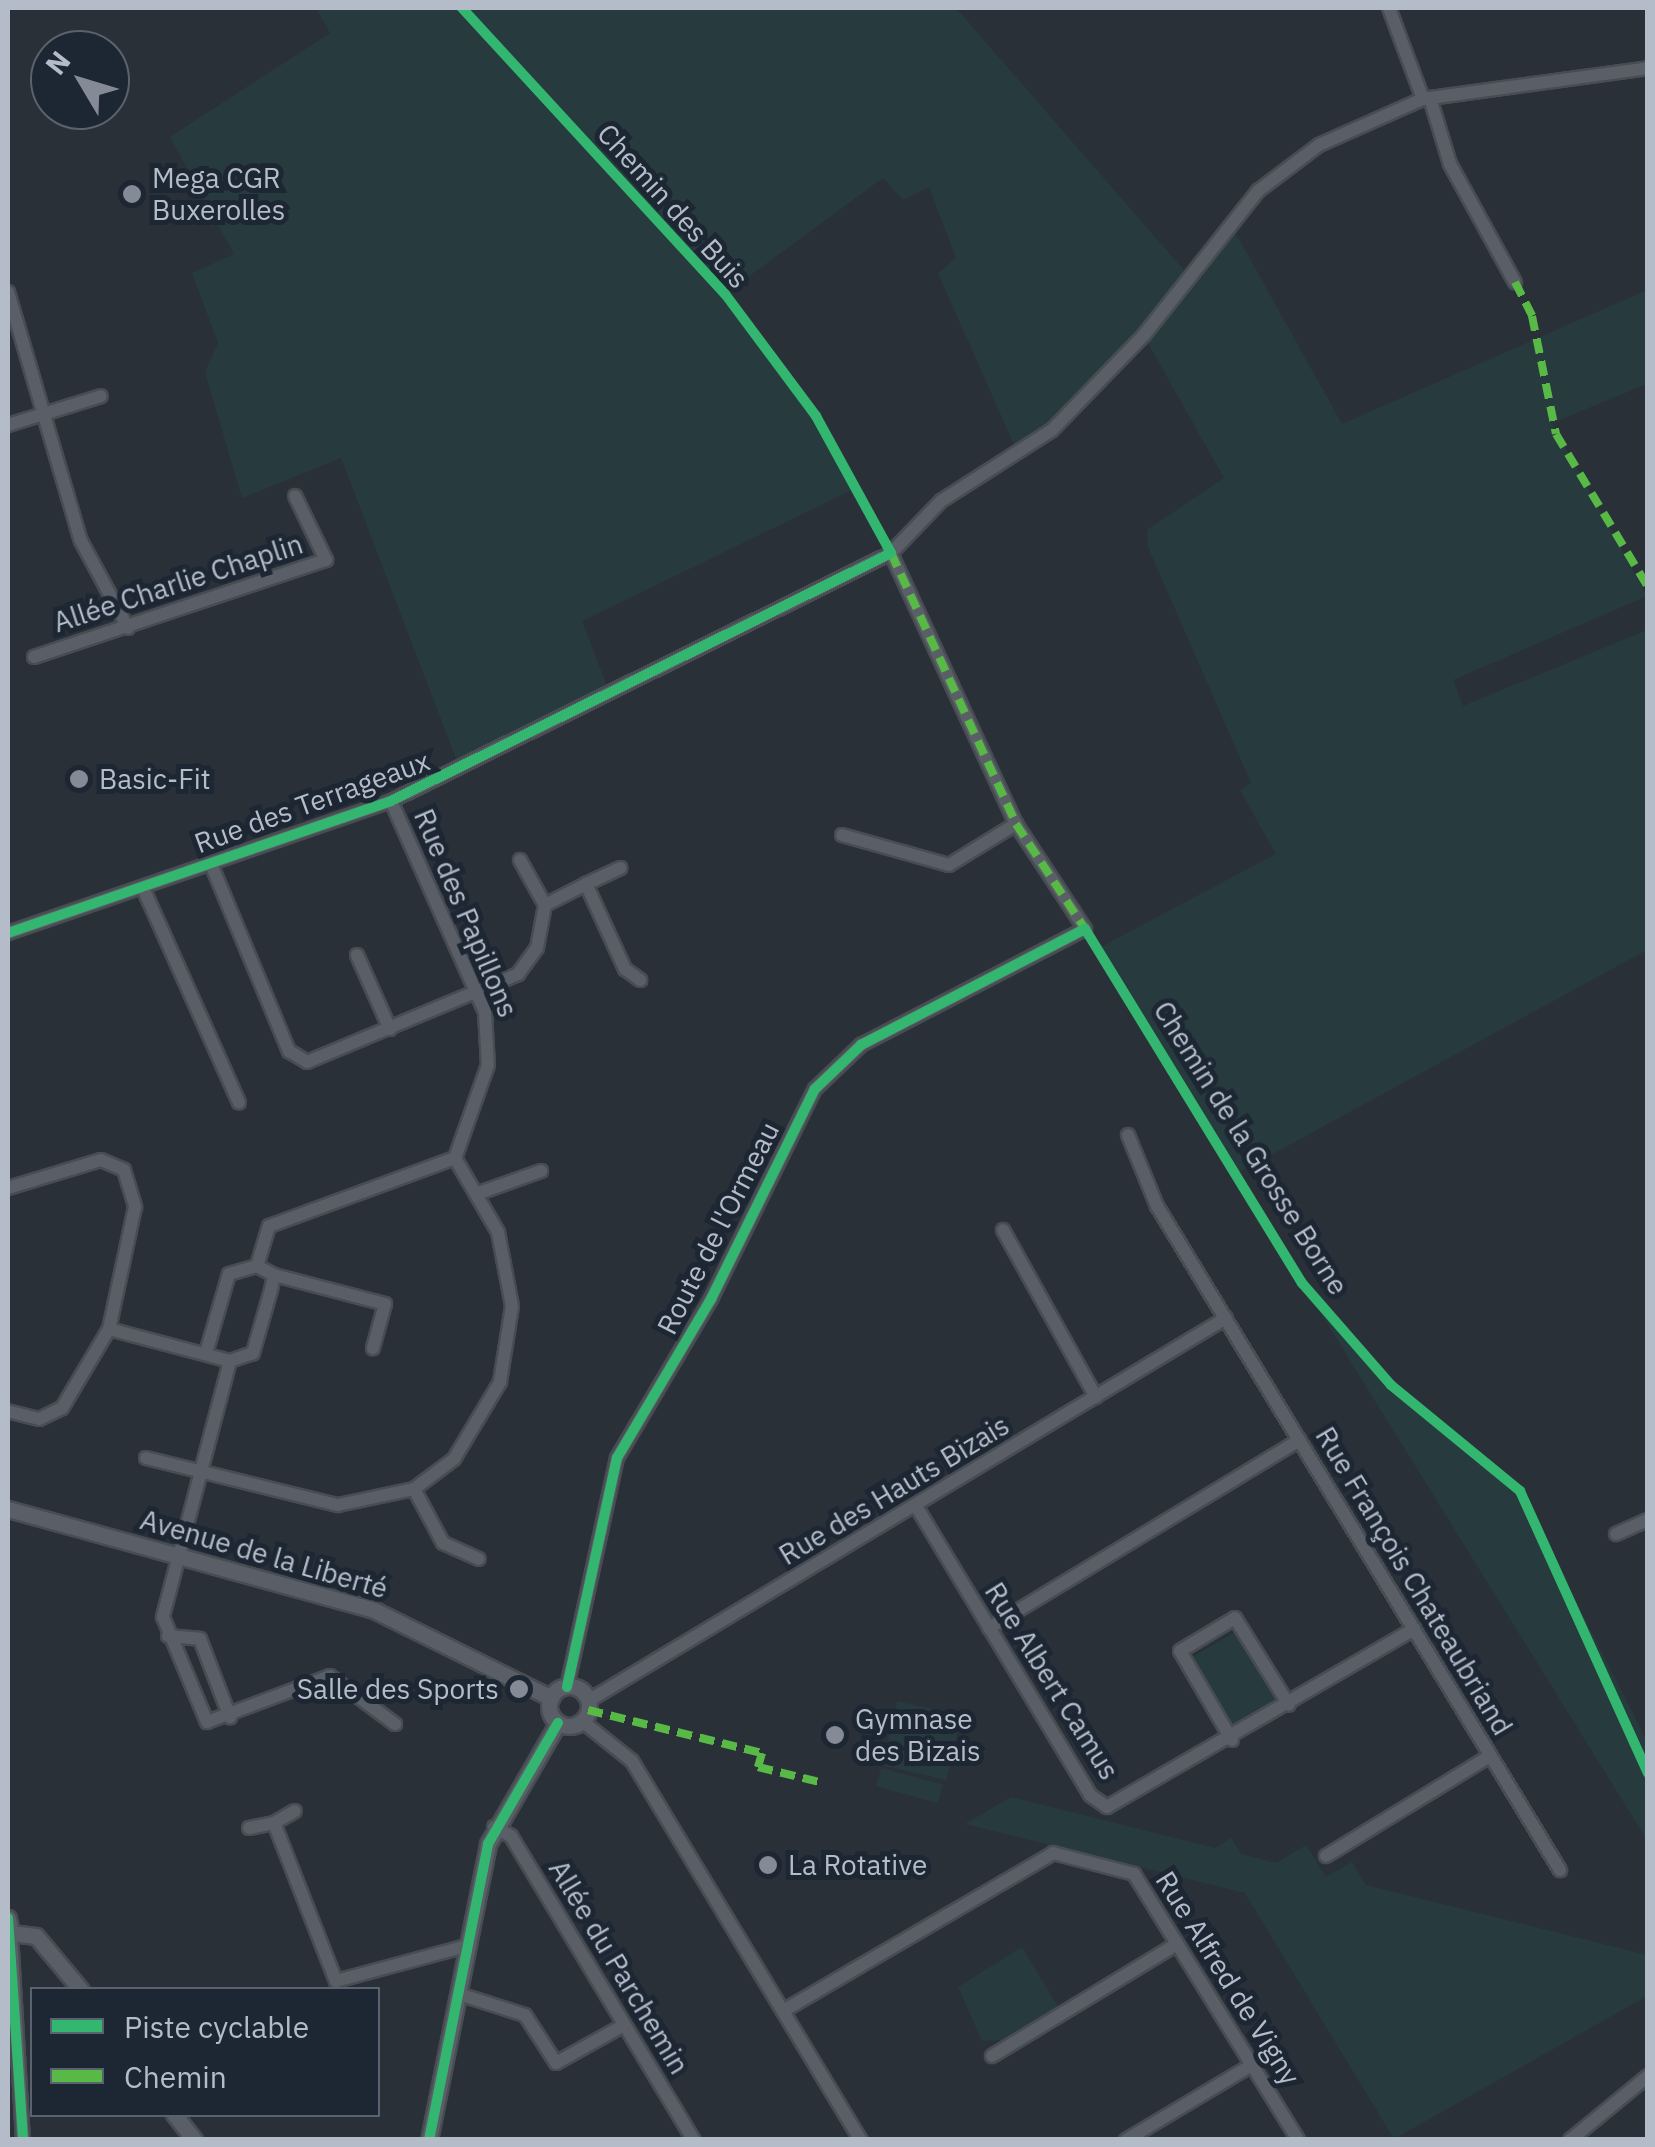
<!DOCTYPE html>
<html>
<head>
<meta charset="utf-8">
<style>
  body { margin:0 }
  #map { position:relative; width:1655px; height:2147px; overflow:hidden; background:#2a3038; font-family:"IBM Plex Sans",sans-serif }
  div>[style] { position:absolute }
  .green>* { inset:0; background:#273a3e; transform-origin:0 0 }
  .roads { filter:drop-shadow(2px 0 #484c53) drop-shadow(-2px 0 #484c53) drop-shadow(0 2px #484c53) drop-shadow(0 -2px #484c53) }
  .minor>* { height:12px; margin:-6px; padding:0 6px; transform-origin:6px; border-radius:6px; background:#5a5e66 }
  .tertiary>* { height:15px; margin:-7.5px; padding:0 7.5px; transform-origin:7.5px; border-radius:7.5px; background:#5a5e66 }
  .tertiary>.ring { margin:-7.5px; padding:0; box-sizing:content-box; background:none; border:15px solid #5a5e66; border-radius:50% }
  .quiet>* { height:8px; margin-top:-4px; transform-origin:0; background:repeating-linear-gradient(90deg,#58b947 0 15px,transparent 0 23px) }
  .cycleway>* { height:10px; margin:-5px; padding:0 5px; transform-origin:5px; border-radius:5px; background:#33b770 }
  .dots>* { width:28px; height:28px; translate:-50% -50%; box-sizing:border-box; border:5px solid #1d2633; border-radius:50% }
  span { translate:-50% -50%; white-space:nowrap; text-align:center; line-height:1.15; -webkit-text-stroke:10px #1d2633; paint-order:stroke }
  .poi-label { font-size:28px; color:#b4bcc9 }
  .left { translate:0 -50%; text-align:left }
  .right { translate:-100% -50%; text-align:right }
  .street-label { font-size:28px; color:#b4bcc9 }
  .frame { position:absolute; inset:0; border:10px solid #b4bcc9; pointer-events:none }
  .legend { position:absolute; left:30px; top:1987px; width:350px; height:130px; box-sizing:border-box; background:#1d2633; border:2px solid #59626f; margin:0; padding:12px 18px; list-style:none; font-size:30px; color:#b4bcc9 }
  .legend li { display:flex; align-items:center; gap:20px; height:50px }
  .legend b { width:50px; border:2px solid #59626f }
  .north { position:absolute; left:30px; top:30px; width:100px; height:100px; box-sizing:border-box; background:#1d2633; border:2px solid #59626f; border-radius:50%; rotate:308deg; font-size:28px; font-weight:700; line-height:40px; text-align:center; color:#b4bcc9 }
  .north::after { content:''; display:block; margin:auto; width:35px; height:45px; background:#848b96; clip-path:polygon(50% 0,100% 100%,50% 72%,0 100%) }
</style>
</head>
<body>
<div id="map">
  <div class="green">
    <div style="clip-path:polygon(316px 8px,956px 8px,1189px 276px,1230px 223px,1342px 424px,1647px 290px,1647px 384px,1552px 423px,1647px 596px,1453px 680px,1463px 706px,1647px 630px,1647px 950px,1236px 1174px,1099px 948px,1276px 854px,1240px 790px,1251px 783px,1148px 547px,1147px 530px,1224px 478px,1144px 336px,1019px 456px,938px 273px,956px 258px,929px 187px,903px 200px,883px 178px,725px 294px,816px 416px,854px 489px,582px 621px,612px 699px,457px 761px,341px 458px,242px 498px,205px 372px,218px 343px,192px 273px,234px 254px,170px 137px,330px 33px)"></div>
    <div style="clip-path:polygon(1302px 1283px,1391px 1385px,1520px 1491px,1647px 1741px,1647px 1840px)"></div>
    <div style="clip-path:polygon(1238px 1630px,1277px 1696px,1274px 1708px,1243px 1726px,1231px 1723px,1192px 1657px)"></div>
    <div style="left:897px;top:1701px;width:66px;height:66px;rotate:13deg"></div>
    <div style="left:881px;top:1768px;width:64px;height:19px;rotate:15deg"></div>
    <div style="clip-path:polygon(1011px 1797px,1215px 1848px,1231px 1838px,1241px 1854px,1276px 1863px,1306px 1845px,1326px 1877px,1352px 1862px,1366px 1885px,1647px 1955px,1647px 1996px,1394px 2139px,1245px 1893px,965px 1824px)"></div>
    <div style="clip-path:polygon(1022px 1947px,1058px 2007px,1002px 2040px,982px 2041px,958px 1987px)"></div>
  </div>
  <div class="roads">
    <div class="minor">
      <div style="left:1389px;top:8px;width:97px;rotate:69.5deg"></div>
      <div style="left:1430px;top:98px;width:69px;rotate:73.1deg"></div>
      <div style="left:1450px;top:164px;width:135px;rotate:61.2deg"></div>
      <div style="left:8px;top:292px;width:259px;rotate:73.7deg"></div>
      <div style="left:81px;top:541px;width:99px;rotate:61.6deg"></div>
      <div style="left:8px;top:425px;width:97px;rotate:-17.3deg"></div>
      <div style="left:34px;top:657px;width:308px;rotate:-18.4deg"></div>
      <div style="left:326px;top:560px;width:71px;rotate:-115.8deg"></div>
      <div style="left:391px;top:801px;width:231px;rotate:66deg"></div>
      <div style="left:485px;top:1012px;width:53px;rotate:86.8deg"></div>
      <div style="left:488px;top:1065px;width:99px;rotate:109.5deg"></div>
      <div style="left:455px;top:1158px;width:198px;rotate:159.9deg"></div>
      <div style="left:269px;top:1226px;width:42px;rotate:106.7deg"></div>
      <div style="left:257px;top:1266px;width:19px;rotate:28deg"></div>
      <div style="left:274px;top:1275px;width:15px;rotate:101deg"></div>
      <div style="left:271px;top:1290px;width:66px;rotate:105.9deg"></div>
      <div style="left:253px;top:1353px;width:24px;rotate:161deg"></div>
      <div style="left:230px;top:1361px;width:265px;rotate:104.7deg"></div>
      <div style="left:163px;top:1617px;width:114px;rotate:67.3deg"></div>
      <div style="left:207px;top:1722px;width:131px;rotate:-20.5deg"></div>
      <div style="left:330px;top:1676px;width:81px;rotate:36.4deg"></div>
      <div style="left:842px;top:835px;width:111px;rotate:15.7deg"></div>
      <div style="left:949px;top:865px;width:79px;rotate:-31.5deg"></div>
      <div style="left:520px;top:860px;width:51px;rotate:60.9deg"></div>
      <div style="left:211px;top:864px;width:203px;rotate:67.4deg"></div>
      <div style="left:289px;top:1051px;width:21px;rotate:31deg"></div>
      <div style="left:307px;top:1062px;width:229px;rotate:-22.6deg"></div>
      <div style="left:518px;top:974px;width:32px;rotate:-54deg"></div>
      <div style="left:537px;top:948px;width:44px;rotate:-79.5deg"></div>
      <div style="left:545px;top:905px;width:46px;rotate:-27.1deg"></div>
      <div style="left:586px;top:884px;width:94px;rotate:65.4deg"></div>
      <div style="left:625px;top:969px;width:19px;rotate:36deg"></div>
      <div style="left:586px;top:884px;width:38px;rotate:-25deg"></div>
      <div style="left:143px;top:888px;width:235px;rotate:65.9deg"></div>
      <div style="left:8px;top:933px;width:405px;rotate:-19deg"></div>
      <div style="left:391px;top:801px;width:558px;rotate:-26.38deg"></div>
      <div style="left:891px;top:553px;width:72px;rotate:-46.1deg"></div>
      <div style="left:941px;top:501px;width:132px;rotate:-32.6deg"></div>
      <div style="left:1052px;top:430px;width:132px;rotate:-45.9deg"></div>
      <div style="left:1144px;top:335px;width:184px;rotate:-51.6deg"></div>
      <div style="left:1258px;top:191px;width:76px;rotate:-37deg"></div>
      <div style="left:1319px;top:145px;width:114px;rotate:-23.9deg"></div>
      <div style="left:1423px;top:99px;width:227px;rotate:-7.8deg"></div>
      <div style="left:357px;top:955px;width:81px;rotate:66deg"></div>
      <div style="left:1128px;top:1135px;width:77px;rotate:67.8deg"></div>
      <div style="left:1157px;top:1206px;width:777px;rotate:58.75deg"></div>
      <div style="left:8px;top:1188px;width:97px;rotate:-16.8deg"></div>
      <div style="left:101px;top:1160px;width:25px;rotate:23deg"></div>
      <div style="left:124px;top:1170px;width:39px;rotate:73deg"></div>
      <div style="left:135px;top:1207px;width:125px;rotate:102deg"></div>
      <div style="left:109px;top:1329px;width:92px;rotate:120.7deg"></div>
      <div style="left:62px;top:1408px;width:25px;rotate:154deg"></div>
      <div style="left:39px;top:1419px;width:32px;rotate:-166deg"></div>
      <div style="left:479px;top:1193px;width:66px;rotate:-19.5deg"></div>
      <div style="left:1003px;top:1230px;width:191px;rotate:60.9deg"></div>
      <div style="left:274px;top:1275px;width:115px;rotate:14.6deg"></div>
      <div style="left:385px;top:1304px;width:46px;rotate:105.3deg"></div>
      <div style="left:109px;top:1329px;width:125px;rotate:14.8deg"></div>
      <div style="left:206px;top:1353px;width:82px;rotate:-73.8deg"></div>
      <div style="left:229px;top:1274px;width:29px;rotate:-16deg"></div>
      <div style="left:146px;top:1458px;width:198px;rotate:13.8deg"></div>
      <div style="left:338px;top:1505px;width:78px;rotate:-11.9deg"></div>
      <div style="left:414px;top:1489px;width:50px;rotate:-36.9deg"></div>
      <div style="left:454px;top:1459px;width:90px;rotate:-59.1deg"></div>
      <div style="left:500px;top:1382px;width:77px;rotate:-81deg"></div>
      <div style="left:512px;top:1306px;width:75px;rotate:-100.7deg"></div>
      <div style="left:498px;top:1232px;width:86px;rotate:-120.2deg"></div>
      <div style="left:414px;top:1489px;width:61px;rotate:61.8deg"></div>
      <div style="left:443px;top:1543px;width:39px;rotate:24deg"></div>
      <div style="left:916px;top:1506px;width:337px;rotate:58.9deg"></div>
      <div style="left:1090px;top:1795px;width:21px;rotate:35deg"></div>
      <div style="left:1107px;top:1807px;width:355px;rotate:-30.1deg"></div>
      <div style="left:1616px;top:1534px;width:35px;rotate:-24deg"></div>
      <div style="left:989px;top:1628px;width:363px;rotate:-31.2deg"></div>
      <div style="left:168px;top:1636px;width:32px;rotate:5deg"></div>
      <div style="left:200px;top:1639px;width:84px;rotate:69deg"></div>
      <div style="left:567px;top:1687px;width:234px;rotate:-77.7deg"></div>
      <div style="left:617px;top:1458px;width:185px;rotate:-59.4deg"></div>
      <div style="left:711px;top:1299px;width:234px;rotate:-63.7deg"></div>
      <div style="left:815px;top:1089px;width:64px;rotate:-43.7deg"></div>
      <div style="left:861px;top:1045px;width:252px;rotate:-27.4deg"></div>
      <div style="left:1085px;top:929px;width:126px;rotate:-123.3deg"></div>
      <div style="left:1016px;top:824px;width:298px;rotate:-114.8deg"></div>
      <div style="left:588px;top:1701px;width:744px;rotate:-30.98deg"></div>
      <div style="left:582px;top:1721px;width:64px;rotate:38.7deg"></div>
      <div style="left:632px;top:1761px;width:443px;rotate:58.9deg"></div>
      <div style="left:1232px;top:1740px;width:103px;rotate:-120.3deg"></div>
      <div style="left:1180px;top:1651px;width:64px;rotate:-31deg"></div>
      <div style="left:1235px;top:1618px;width:102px;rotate:58.2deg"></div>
      <div style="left:274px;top:1823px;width:24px;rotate:-30deg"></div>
      <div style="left:494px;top:1827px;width:19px;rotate:28deg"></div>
      <div style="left:511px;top:1836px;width:355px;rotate:59deg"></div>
      <div style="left:249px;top:1828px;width:25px;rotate:-11deg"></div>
      <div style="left:274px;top:1823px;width:170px;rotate:68.6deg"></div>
      <div style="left:336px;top:1981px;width:136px;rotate:-15deg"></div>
      <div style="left:1326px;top:1856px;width:192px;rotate:-31.4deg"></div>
      <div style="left:11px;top:1933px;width:207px;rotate:86.7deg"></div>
      <div style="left:459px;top:1994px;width:69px;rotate:17.7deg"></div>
      <div style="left:525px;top:2015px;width:57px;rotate:57.1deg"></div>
      <div style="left:556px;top:2063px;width:78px;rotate:-29.2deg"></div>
      <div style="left:783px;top:2011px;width:313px;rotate:-30.3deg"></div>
      <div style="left:1053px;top:1853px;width:84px;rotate:14.5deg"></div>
      <div style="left:1134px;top:1874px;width:312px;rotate:58.3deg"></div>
      <div style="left:992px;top:2056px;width:216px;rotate:-31.2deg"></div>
      <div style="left:1126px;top:2140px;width:147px;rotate:-30.8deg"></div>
      <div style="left:1570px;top:2140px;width:101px;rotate:-39.4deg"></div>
    </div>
    <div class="tertiary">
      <div style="left:8px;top:1509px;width:380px;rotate:15.4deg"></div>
      <div style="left:374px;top:1610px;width:198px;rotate:26.4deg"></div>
      <div class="ring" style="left:549px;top:1686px;width:25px;height:25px"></div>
      <div style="left:8px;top:1918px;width:15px;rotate:79deg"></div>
      <div style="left:11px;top:1933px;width:25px;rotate:7deg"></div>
      <div style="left:36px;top:1936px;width:70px;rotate:50.2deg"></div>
      <div style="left:174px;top:2114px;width:33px;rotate:52deg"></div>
      <div style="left:429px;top:2140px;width:302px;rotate:-78.7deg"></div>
      <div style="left:488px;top:1844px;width:140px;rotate:-60deg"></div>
    </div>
  </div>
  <div class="quiet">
    <div style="left:1515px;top:282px;width:38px;rotate:63deg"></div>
    <div style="left:1532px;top:316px;width:120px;rotate:78.5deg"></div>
    <div style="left:1556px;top:434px;width:179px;rotate:59deg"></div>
    <div style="left:891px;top:553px;width:298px;rotate:65.2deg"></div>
    <div style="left:1016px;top:824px;width:126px;rotate:56.7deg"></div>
    <div style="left:588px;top:1710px;width:179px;rotate:13.9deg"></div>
    <div style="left:762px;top:1753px;width:15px;rotate:106deg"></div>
    <div style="left:758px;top:1767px;width:67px;rotate:13.8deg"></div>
  </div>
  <div class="cycleway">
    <div style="left:8px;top:933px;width:405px;rotate:-19deg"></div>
    <div style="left:391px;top:801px;width:558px;rotate:-26.38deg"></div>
    <div style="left:891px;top:553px;width:156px;rotate:-118.7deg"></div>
    <div style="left:816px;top:416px;width:152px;rotate:-126.7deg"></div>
    <div style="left:725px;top:294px;width:389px;rotate:-132.6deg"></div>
    <div style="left:567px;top:1687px;width:234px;rotate:-77.7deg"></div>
    <div style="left:617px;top:1458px;width:185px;rotate:-59.4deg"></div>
    <div style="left:711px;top:1299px;width:234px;rotate:-63.7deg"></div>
    <div style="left:815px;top:1089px;width:64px;rotate:-43.7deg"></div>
    <div style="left:861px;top:1045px;width:252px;rotate:-27.4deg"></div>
    <div style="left:1085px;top:929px;width:415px;rotate:58.5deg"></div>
    <div style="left:1302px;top:1283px;width:135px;rotate:48.9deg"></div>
    <div style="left:1391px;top:1385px;width:167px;rotate:39.4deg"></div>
    <div style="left:1520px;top:1491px;width:310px;rotate:65.6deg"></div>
    <div style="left:8px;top:1918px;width:223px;rotate:86.1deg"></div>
    <div style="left:429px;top:2140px;width:302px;rotate:-78.7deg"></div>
    <div style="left:488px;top:1844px;width:140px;rotate:-60deg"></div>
  </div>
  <div class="dots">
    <div style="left:132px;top:194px;background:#848b96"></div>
    <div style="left:79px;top:779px;background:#848b96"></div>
    <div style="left:519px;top:1689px;background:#848b96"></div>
    <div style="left:835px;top:1735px;background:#848b96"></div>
    <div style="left:768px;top:1865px;background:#848b96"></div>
  </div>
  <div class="poi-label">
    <span class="left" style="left:152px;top:194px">Mega CGR<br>Buxerolles</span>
    <span class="left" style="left:99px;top:779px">Basic-Fit</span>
    <span class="right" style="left:499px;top:1689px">Salle des Sports</span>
    <span class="left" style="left:855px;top:1735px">Gymnase<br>des Bizais</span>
    <span class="left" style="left:788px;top:1865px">La Rotative</span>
  </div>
  <div class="street-label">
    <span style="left:673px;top:206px;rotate:48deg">Chemin des Buis</span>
    <span style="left:178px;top:583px;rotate:-18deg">Allée Charlie Chaplin</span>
    <span style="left:312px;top:802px;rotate:-20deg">Rue des Terrageaux</span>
    <span style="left:466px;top:913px;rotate:67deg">Rue des Papillons</span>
    <span style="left:1251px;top:1148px;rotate:58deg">Chemin de la Grosse Borne</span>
    <span style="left:718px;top:1228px;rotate:-63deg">Route de l'Ormeau</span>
    <span style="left:894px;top:1490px;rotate:-31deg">Rue des Hauts Bizais</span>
    <span style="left:264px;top:1554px;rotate:16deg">Avenue de la Liberté</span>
    <span style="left:1414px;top:1581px;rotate:59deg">Rue François Chateaubriand</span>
    <span style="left:1052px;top:1681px;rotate:58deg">Rue Albert Camus</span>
    <span style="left:619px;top:1967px;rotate:59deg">Allée du Parchemin</span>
    <span style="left:1228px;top:1978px;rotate:58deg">Rue Alfred de Vigny</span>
  </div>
  <div class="frame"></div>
  <ul class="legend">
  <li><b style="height:12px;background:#33b770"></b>Piste cyclable</li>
  <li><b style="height:12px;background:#58b947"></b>Chemin</li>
  </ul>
  <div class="north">N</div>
</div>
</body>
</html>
